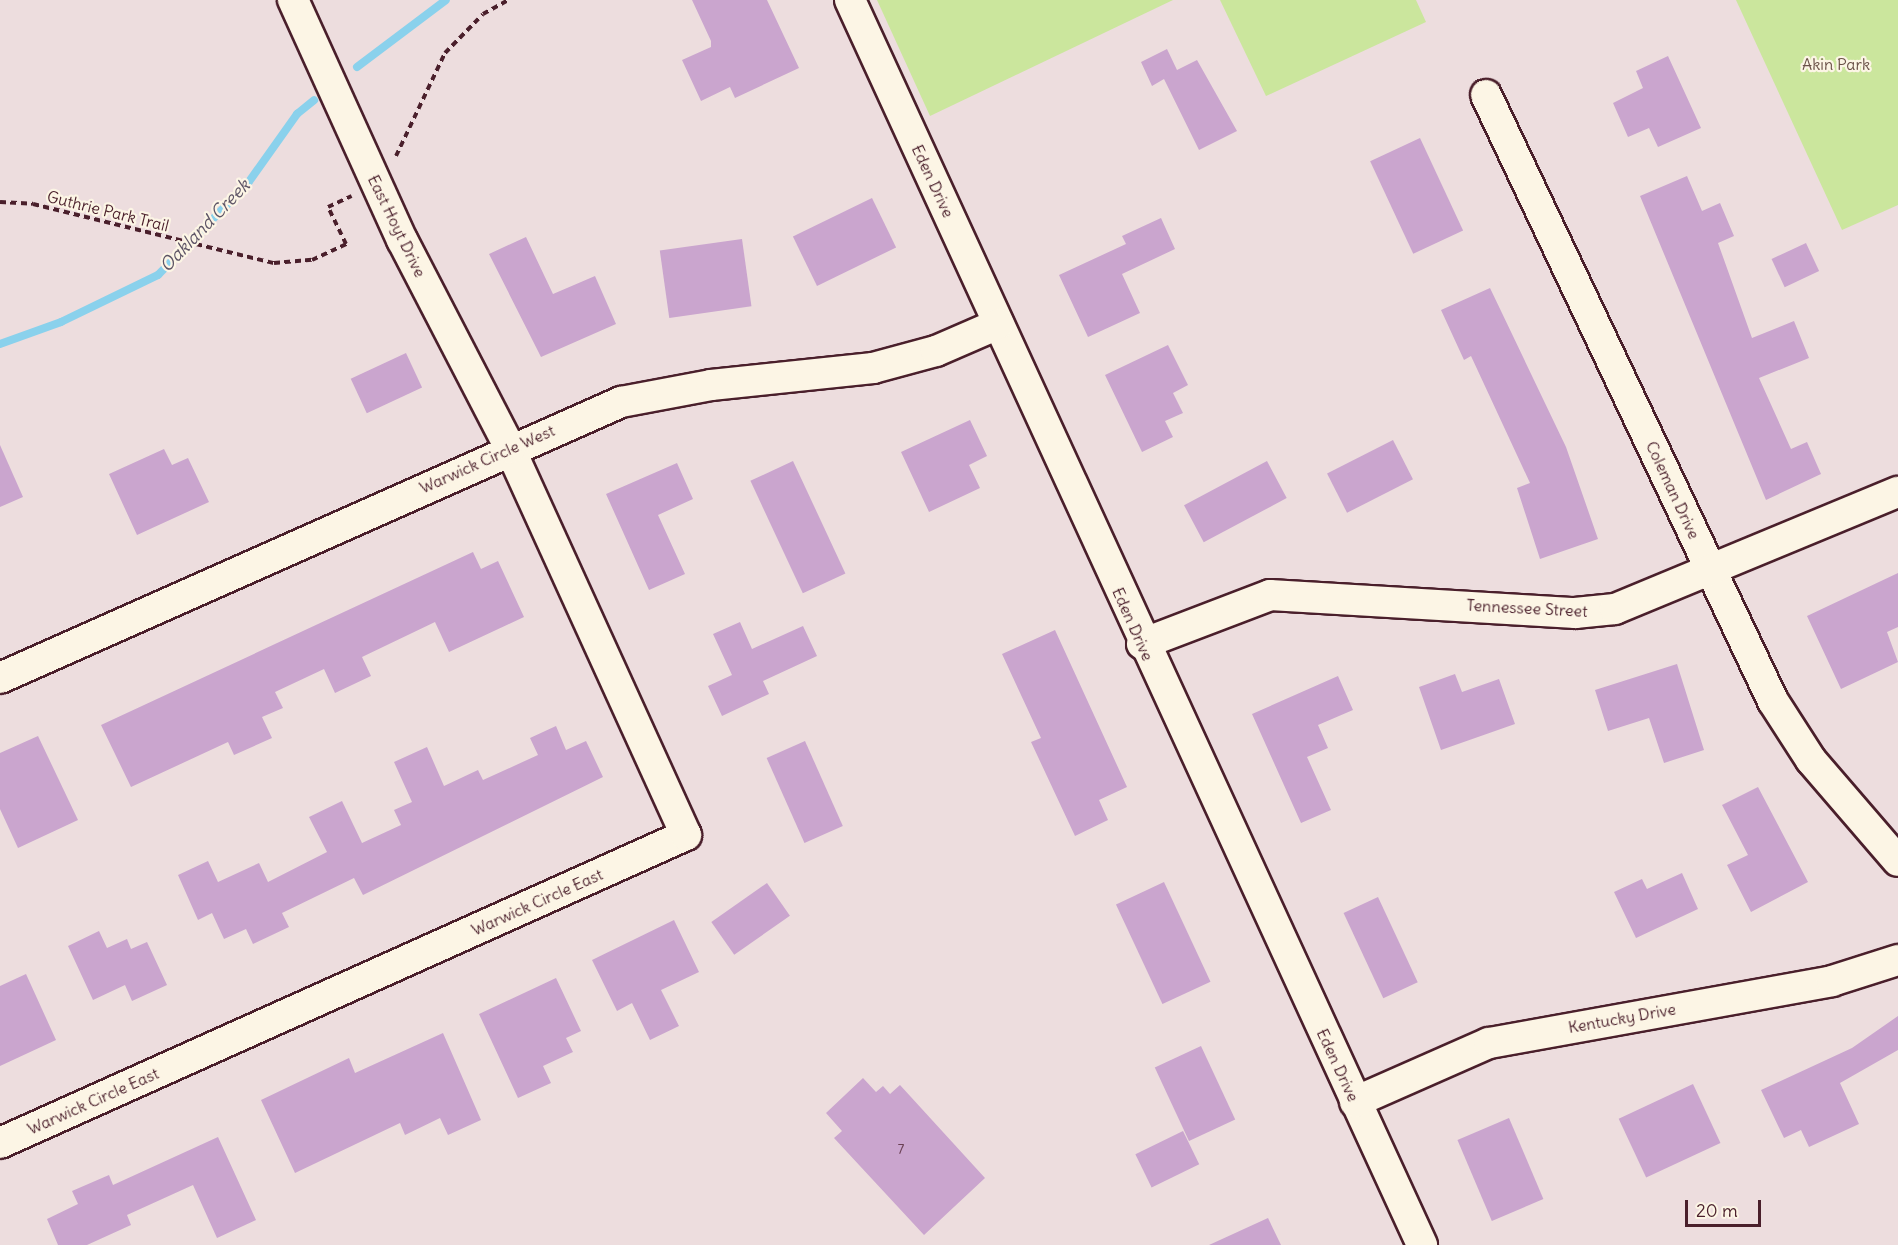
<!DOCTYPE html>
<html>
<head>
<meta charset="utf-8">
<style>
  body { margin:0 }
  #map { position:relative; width:1898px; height:1245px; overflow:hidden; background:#edddde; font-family:Delius,sans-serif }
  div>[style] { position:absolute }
  .green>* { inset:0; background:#cbe69d }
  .stream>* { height:8px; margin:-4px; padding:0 4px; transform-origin:4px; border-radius:4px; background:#8ad1ec }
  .building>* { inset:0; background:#caa5ce; transform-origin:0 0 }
  .path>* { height:4px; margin-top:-2px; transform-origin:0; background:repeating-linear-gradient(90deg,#4a1f2b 0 6px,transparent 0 10.5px) }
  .roads { filter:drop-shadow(2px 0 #4a1f2b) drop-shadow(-2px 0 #4a1f2b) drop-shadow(0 2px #4a1f2b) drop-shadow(0 -2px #4a1f2b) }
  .minor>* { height:30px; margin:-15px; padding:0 15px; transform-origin:15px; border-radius:15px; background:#fcf5e5 }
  span { translate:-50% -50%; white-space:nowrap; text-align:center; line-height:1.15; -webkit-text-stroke:4.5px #fcf5e5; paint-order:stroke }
  .number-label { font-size:14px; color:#6a4054 }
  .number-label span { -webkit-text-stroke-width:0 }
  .park-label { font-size:16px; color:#6a5148 }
  .street-label { font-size:16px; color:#4a1f2b }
  .water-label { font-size:18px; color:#5d5465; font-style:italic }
  .scale { position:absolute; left:1685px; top:1200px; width:76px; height:27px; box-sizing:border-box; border:3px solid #4a1f2b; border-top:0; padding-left:8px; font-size:18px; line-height:21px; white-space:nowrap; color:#4a1f2b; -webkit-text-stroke:4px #fcf5e5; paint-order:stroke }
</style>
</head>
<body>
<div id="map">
  <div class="green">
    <div style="clip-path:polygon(877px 0,1173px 0,930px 116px)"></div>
    <div style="clip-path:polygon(1220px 0,1416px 0,1426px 22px,1266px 96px)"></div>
    <div style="clip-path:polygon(1736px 0,1898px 0,1898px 205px,1842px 230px)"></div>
  </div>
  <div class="stream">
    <div style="left:357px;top:67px;width:111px;rotate:-37deg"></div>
    <div style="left:0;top:344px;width:65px;rotate:-19.8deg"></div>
    <div style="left:61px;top:322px;width:108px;rotate:-25.9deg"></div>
    <div style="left:158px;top:275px;width:129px;rotate:-45.6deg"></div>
    <div style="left:248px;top:183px;width:85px;rotate:-54.6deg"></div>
    <div style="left:297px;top:114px;width:22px;rotate:-39deg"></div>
  </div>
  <div class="building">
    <div style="clip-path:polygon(692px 0,767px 0,799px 68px,735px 98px,730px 87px,701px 101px,682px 60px,711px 47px,711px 41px)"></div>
    <div style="clip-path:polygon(1167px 49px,1177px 70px,1197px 60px,1237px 131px,1199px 150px,1164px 79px,1152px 86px,1141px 62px)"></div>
    <div style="clip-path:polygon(1668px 56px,1701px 128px,1658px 147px,1649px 128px,1628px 137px,1613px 103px,1643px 88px,1636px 71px)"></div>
    <div style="left:1420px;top:138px;width:102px;height:55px;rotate:65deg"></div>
    <div style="clip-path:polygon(1687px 176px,1702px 211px,1720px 203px,1734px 236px,1718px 243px,1752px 338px,1794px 321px,1809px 358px,1759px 378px,1791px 449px,1807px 442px,1821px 474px,1766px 500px,1640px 196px)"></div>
    <div style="left:872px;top:198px;width:55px;height:88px;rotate:64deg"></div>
    <div style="clip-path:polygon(1161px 218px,1175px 249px,1122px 274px,1140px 313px,1088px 337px,1059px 275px,1126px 244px,1122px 236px)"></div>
    <div style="clip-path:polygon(526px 237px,553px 294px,595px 276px,616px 324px,541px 357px,489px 254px)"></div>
    <div style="left:742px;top:239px;width:68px;height:83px;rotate:82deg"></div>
    <div style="left:1806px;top:243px;width:31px;height:38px;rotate:65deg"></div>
    <div style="clip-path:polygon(1490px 288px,1566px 447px,1598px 539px,1540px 559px,1517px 488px,1530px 483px,1471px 356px,1464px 360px,1441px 310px)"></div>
    <div style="clip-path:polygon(1168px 345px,1188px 385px,1173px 393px,1183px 413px,1165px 421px,1173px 437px,1142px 452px,1105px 375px)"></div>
    <div style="left:406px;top:353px;width:38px;height:61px;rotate:65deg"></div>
    <div style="clip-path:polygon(970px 420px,987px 456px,969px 465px,980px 488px,929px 512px,901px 452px)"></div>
    <div style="left:1393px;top:440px;width:44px;height:74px;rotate:63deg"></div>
    <div style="clip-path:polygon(0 445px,23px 497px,0 507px)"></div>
    <div style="clip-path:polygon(164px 449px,172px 465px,188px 458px,209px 502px,137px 535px,109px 474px)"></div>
    <div style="left:793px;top:461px;width:124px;height:47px;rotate:65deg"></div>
    <div style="left:1267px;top:461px;width:42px;height:94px;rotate:62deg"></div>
    <div style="clip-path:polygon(677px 463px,693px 499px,658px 515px,685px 574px,649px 590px,606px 494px)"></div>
    <div style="clip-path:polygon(473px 552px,481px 569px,498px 561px,524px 617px,449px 652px,435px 622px,362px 657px,371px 676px,335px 693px,324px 669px,275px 692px,283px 708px,262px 717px,272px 738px,234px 755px,228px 742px,131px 787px,101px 725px)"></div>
    <div style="clip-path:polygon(1898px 573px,1898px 627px,1887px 632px,1898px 662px,1841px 689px,1807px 616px)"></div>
    <div style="clip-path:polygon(740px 622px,752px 649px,803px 626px,817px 656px,763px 681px,769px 694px,722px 716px,708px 686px,732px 675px,713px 634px)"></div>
    <div style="clip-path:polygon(1055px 630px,1127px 787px,1099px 800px,1108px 820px,1075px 836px,1031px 742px,1041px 738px,1002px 654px)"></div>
    <div style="clip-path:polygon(1677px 664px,1704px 750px,1664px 763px,1649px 718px,1608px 731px,1595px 690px)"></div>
    <div style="clip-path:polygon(1455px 674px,1462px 692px,1499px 679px,1515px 724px,1441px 750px,1419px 687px)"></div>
    <div style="clip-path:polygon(1338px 676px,1353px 710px,1318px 725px,1328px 748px,1307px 757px,1331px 810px,1301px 823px,1252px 714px)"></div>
    <div style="clip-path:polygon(556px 726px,566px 750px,586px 741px,603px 777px,363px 895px,354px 878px,282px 913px,289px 927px,253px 944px,246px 929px,224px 939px,212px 913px,198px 920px,178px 875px,208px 861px,218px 882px,259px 863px,268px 882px,327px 852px,309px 817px,342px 801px,362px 843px,401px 825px,394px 810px,412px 802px,394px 762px,427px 747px,444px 786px,478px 770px,483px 780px,538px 755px,530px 738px)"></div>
    <div style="clip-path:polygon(38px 736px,78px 820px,18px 848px,0 809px,0 753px)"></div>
    <div style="left:805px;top:741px;width:93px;height:42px;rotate:66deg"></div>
    <div style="clip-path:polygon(1758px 787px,1808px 882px,1751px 912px,1727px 865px,1748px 855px,1722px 805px)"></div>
    <div style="clip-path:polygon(1682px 873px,1698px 909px,1636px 938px,1614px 892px,1642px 879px,1647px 889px)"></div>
    <div style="left:1164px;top:882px;width:110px;height:53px;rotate:65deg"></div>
    <div style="left:767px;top:883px;width:40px;height:68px;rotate:55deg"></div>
    <div style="left:1378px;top:897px;width:94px;height:38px;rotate:65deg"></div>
    <div style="clip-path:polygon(674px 920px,699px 972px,661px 990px,679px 1026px,650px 1040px,632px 1003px,617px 1011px,592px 960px)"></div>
    <div style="clip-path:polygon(99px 931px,107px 948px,127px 939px,131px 949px,147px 942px,167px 985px,132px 1001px,125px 985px,93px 1000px,68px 946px)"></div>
    <div style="clip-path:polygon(26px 974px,56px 1040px,0 1066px,0 986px)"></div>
    <div style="clip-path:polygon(556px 978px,581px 1031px,566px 1038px,573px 1052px,543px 1066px,551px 1083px,518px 1098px,479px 1014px)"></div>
    <div style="clip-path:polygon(1898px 1016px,1898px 1050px,1840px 1083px,1859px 1124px,1809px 1147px,1801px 1130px,1784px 1138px,1761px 1090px,1852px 1048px)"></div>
    <div style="clip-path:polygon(443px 1033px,481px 1120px,448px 1135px,440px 1118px,405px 1135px,400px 1123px,295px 1173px,261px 1100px,349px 1058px,355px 1073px)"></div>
    <div style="left:1201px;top:1046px;width:81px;height:51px;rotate:65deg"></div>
    <div style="clip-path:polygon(863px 1078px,876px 1092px,883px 1086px,890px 1094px,900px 1085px,985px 1178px,924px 1235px,834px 1138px,842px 1131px,826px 1113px)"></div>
    <div style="left:1693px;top:1084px;width:65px;height:82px;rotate:65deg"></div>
    <div style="left:1509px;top:1118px;width:88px;height:56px;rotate:67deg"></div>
    <div style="left:1183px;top:1131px;width:37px;height:53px;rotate:64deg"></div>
    <div style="clip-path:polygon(218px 1137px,256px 1220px,217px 1238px,193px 1185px,127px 1215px,131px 1225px,87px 1245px,58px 1245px,47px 1219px,78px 1204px,72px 1191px,109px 1175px,113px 1185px)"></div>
    <div style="clip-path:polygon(1268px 1218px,1281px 1245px,1209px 1245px)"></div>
  </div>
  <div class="path">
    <div style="left:396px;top:156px;width:114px;rotate:-64.6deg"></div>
    <div style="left:445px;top:53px;width:54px;rotate:-45.7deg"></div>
    <div style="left:483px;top:14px;width:29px;rotate:-29deg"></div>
    <div style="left:0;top:202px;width:33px;rotate:3deg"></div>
    <div style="left:33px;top:204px;width:248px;rotate:13.8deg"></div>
    <div style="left:274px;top:263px;width:38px;rotate:-5deg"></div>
    <div style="left:312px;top:260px;width:38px;rotate:-25deg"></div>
    <div style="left:346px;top:244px;width:41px;rotate:-115.9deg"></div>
    <div style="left:328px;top:207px;width:26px;rotate:-25deg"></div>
  </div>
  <div class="roads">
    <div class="minor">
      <div style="left:850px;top:0;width:1370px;rotate:65.32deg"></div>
      <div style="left:1486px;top:95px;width:671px;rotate:64.66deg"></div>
      <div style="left:1773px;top:701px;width:70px;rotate:57.2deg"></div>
      <div style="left:1811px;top:760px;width:133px;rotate:49.3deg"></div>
      <div style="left:1142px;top:644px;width:137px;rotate:-20.9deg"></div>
      <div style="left:1270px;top:595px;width:306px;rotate:3.4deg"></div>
      <div style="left:1575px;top:613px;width:40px;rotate:-5.7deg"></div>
      <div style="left:1615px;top:609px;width:306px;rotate:-22.5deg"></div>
      <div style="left:0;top:678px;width:680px;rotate:-23.96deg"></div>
      <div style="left:621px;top:402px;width:92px;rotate:-10.7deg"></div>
      <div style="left:711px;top:385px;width:163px;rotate:-6deg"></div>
      <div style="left:873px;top:368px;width:65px;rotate:-15.1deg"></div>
      <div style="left:936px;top:351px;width:68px;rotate:-23.5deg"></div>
      <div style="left:1355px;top:1102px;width:146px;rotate:-23.8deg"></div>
      <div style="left:1489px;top:1043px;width:349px;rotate:-10.2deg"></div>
      <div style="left:1832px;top:981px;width:69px;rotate:-17.7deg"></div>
      <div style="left:0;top:1143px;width:752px;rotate:-24.18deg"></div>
      <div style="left:686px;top:835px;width:425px;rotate:-114.5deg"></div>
      <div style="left:510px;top:448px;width:234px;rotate:-117.4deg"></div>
      <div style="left:402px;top:240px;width:264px;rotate:-114.4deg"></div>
    </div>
  </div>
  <div class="number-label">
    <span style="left:901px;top:1149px">7</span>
  </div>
  <div class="park-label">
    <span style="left:1836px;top:64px">Akin Park</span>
  </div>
  <div class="street-label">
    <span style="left:933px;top:181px;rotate:65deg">Eden Drive</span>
    <span style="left:108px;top:211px;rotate:14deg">Guthrie Park Trail</span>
    <span style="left:397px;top:226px;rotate:64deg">East Hoyt Drive</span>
    <span style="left:487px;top:459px;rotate:-24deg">Warwick Circle West</span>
    <span style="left:1673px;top:490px;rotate:65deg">Coleman Drive</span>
    <span style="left:1527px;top:608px;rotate:3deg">Tennessee Street</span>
    <span style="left:1133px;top:624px;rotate:66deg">Eden Drive</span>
    <span style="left:537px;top:902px;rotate:-24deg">Warwick Circle East</span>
    <span style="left:1622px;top:1018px;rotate:-10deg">Kentucky Drive</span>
    <span style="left:1338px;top:1065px;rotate:65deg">Eden Drive</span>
    <span style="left:93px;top:1101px;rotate:-24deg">Warwick Circle East</span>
  </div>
  <div class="water-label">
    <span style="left:205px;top:226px;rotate:-46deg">Oakland Creek</span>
  </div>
  <div class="scale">20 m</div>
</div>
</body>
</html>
